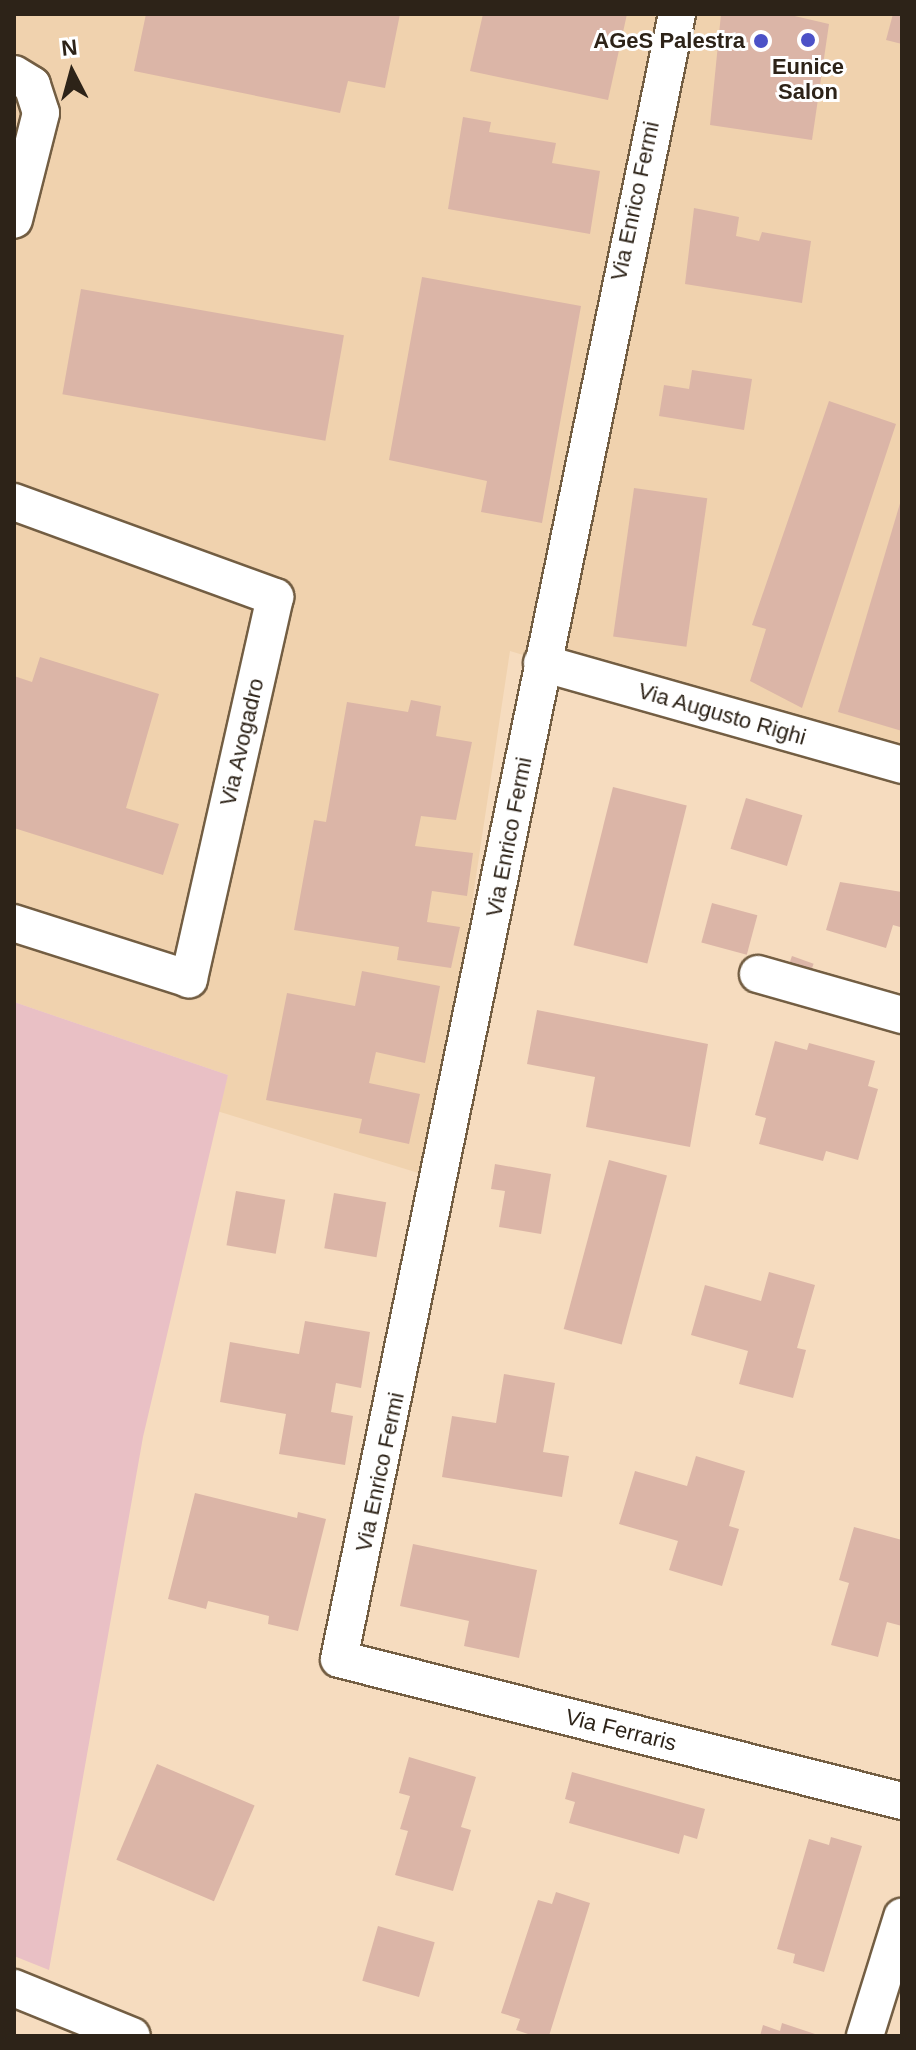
<!DOCTYPE html>
<html>
<head>
<meta charset="utf-8">
<style>
  body { margin:0 }
  #map { position:relative; width:916px; height:2050px; overflow:hidden; background:#f6dcbf; font-family:Helvetica,sans-serif }
  div>[style] { position:absolute }
  .built>* { inset:0; background:#f0d2ae }
  .green>* { inset:0; background:#e9c0c5 }
  .building>* { inset:0; background:#dbb5a7; transform-origin:0 0 }
  .roads { filter:drop-shadow(2px 0 #735e43) drop-shadow(-2px 0 #735e43) drop-shadow(0 2px #735e43) drop-shadow(0 -2px #735e43) }
  .street>* { height:36px; margin:-18px; padding:0 18px; transform-origin:18px; border-radius:18px; background:#fff }
  .dots>* { width:22px; height:22px; translate:-50% -50%; box-sizing:border-box; border:4px solid #fff; border-radius:50% }
  span { translate:-50% -50%; white-space:nowrap; text-align:center; line-height:1.15; -webkit-text-stroke:6px #fff; paint-order:stroke }
  .poi-label { font-size:22px; color:#2d2318; font-weight:700 }
  .right { translate:-100% -50%; text-align:right }
  .street-label { font-size:22px; color:#2d2318 }
  .frame { position:absolute; inset:0; border:16px solid #2d2318; pointer-events:none }
  .north { position:absolute; left:32px; top:32px; width:80px; height:80px; -webkit-text-stroke:6px #fff; paint-order:stroke; rotate:354deg; font-size:22px; font-weight:700; line-height:32px; text-align:center; color:#2d2318 }
  .north::after { content:''; display:block; margin:auto; width:28px; height:36px; background:#2d2318; clip-path:polygon(50% 0,100% 100%,50% 72%,0 100%) }
</style>
</head>
<body>
<div id="map">
  <div class="built">
    <div style="clip-path:polygon(14px 14px,902px 14px,902px 770px,510px 651px,459px 989px,438px 1179px,217px 1111px,228px 1075px,14px 1002px)"></div>
  </div>
  <div class="green">
    <div style="clip-path:polygon(14px 1002px,228px 1075px,143px 1437px,49px 1970px,14px 1956px)"></div>
  </div>
  <div class="building">
    <div style="clip-path:polygon(146px 14px,400px 14px,385px 88px,348px 81px,340px 113px,134px 71px)"></div>
    <div style="clip-path:polygon(483px 14px,627px 14px,608px 100px,470px 71px)"></div>
    <div style="clip-path:polygon(721px 14px,786px 14px,829px 24px,812px 140px,710px 125px)"></div>
    <div style="clip-path:polygon(893px 14px,902px 15px,902px 44px,886px 40px)"></div>
    <div style="clip-path:polygon(463px 117px,491px 122px,489px 132px,556px 143px,552px 163px,600px 171px,590px 234px,448px 209px)"></div>
    <div style="clip-path:polygon(694px 208px,739px 217px,736px 236px,759px 241px,762px 232px,811px 241px,802px 303px,685px 284px)"></div>
    <div style="clip-path:polygon(422px 277px,581px 306px,542px 523px,481px 512px,487px 481px,389px 460px)"></div>
    <div style="left:81px;top:289px;width:267px;height:107px;rotate:10deg"></div>
    <div style="clip-path:polygon(692px 370px,752px 379px,744px 430px,659px 416px,664px 385px,689px 389px)"></div>
    <div style="clip-path:polygon(829px 401px,896px 424px,802px 708px,750px 681px,766px 629px,752px 625px)"></div>
    <div style="left:634px;top:488px;width:74px;height:150px;rotate:8deg"></div>
    <div style="clip-path:polygon(901px 500px,902px 500px,902px 731px,838px 712px)"></div>
    <div style="clip-path:polygon(40px 657px,159px 694px,126px 808px,179px 824px,163px 875px,14px 828px,14px 676px,32px 682px)"></div>
    <div style="clip-path:polygon(411px 700px,441px 706px,436px 736px,472px 742px,456px 820px,421px 816px,415px 846px,473px 853px,467px 896px,432px 891px,427px 922px,460px 927px,451px 968px,397px 960px,399px 947px,294px 930px,314px 820px,326px 822px,347px 702px,408px 712px)"></div>
    <div style="left:613px;top:787px;width:76px;height:163px;rotate:14deg"></div>
    <div style="left:746px;top:798px;width:59px;height:53px;rotate:17deg"></div>
    <div style="clip-path:polygon(840px 882px,902px 892px,902px 920px,900px 927px,893px 925px,886px 948px,826px 930px)"></div>
    <div style="left:712px;top:903px;width:47px;height:41px;rotate:15deg"></div>
    <div style="left:792px;top:956px;width:23px;height:19px;rotate:20deg"></div>
    <div style="clip-path:polygon(362px 971px,440px 986px,425px 1063px,376px 1052px,369px 1083px,420px 1094px,409px 1144px,359px 1133px,362px 1119px,266px 1100px,287px 993px,355px 1006px)"></div>
    <div style="clip-path:polygon(537px 1010px,708px 1044px,690px 1147px,586px 1127px,595px 1077px,527px 1064px)"></div>
    <div style="clip-path:polygon(775px 1041px,807px 1050px,809px 1043px,875px 1061px,868px 1086px,878px 1089px,858px 1160px,826px 1151px,823px 1161px,759px 1144px,766px 1118px,755px 1115px)"></div>
    <div style="left:609px;top:1160px;width:60px;height:175px;rotate:15deg"></div>
    <div style="clip-path:polygon(495px 1164px,551px 1174px,541px 1234px,499px 1227px,505px 1191px,491px 1189px)"></div>
    <div style="left:236px;top:1191px;width:50px;height:55px;rotate:10deg"></div>
    <div style="left:334px;top:1193px;width:53px;height:56px;rotate:10deg"></div>
    <div style="clip-path:polygon(769px 1272px,815px 1285px,797px 1348px,806px 1350px,793px 1398px,739px 1384px,748px 1351px,691px 1335px,705px 1285px,761px 1301px)"></div>
    <div style="clip-path:polygon(305px 1321px,370px 1332px,361px 1388px,336px 1383px,331px 1412px,353px 1416px,345px 1465px,279px 1454px,286px 1414px,220px 1402px,230px 1342px,299px 1354px)"></div>
    <div style="clip-path:polygon(504px 1374px,555px 1383px,543px 1452px,569px 1456px,562px 1497px,442px 1477px,452px 1416px,496px 1423px)"></div>
    <div style="clip-path:polygon(696px 1456px,745px 1471px,729px 1526px,739px 1529px,722px 1586px,669px 1570px,678px 1541px,619px 1524px,635px 1471px,687px 1486px)"></div>
    <div style="clip-path:polygon(195px 1493px,297px 1518px,298px 1512px,326px 1519px,298px 1631px,268px 1624px,269px 1616px,208px 1601px,206px 1609px,168px 1599px)"></div>
    <div style="clip-path:polygon(854px 1527px,902px 1540px,902px 1626px,887px 1622px,878px 1657px,831px 1645px,849px 1583px,839px 1580px)"></div>
    <div style="clip-path:polygon(413px 1544px,537px 1570px,519px 1658px,464px 1646px,469px 1621px,400px 1606px)"></div>
    <div style="clip-path:polygon(409px 1757px,476px 1777px,461px 1827px,471px 1830px,453px 1891px,395px 1875px,408px 1831px,400px 1829px,410px 1796px,399px 1793px)"></div>
    <div style="left:157px;top:1764px;width:106px;height:104px;rotate:23deg"></div>
    <div style="clip-path:polygon(572px 1772px,705px 1809px,697px 1839px,684px 1835px,679px 1854px,569px 1823px,575px 1802px,565px 1799px)"></div>
    <div style="clip-path:polygon(831px 1837px,862px 1846px,824px 1972px,793px 1963px,795px 1954px,777px 1949px,809px 1839px,829px 1845px)"></div>
    <div style="clip-path:polygon(556px 1892px,590px 1903px,549px 2036px,534px 2036px,516px 2030px,520px 2019px,501px 2013px,538px 1900px,552px 1904px)"></div>
    <div style="left:378px;top:1926px;width:59px;height:57px;rotate:16deg"></div>
    <div style="clip-path:polygon(782px 2023px,815px 2034px,814px 2036px,760px 2036px,763px 2025px,780px 2031px)"></div>
  </div>
  <div class="roads">
    <div class="street">
      <div style="left:677px;top:14px;width:1679px;rotate:101.61deg"></div>
      <div style="left:339px;top:1659px;width:581px;rotate:14.16deg"></div>
      <div style="left:14px;top:74px;width:21px;rotate:31deg"></div>
      <div style="left:32px;top:85px;width:29px;rotate:72deg"></div>
      <div style="left:41px;top:113px;width:110px;rotate:104.2deg"></div>
      <div style="left:14px;top:502px;width:278px;rotate:20deg"></div>
      <div style="left:275px;top:597px;width:392px;rotate:102.7deg"></div>
      <div style="left:189px;top:979px;width:184px;rotate:-162.3deg"></div>
      <div style="left:542px;top:663px;width:374px;rotate:15.8deg"></div>
      <div style="left:758px;top:974px;width:150px;rotate:15.9deg"></div>
      <div style="left:14px;top:1988px;width:127px;rotate:22.1deg"></div>
      <div style="left:865px;top:2036px;width:125px;rotate:-72.7deg"></div>
    </div>
  </div>
  <div class="dots">
    <div style="left:808px;top:40px;background:#4c51c7"></div>
    <div style="left:761px;top:41px;background:#4c51c7"></div>
  </div>
  <div class="poi-label">
    <span class="right" style="left:745px;top:41px">AGeS Palestra</span>
    <span style="left:808px;top:79px">Eunice<br>Salon</span>
  </div>
  <div class="street-label">
    <span style="left:635px;top:201px;rotate:-78deg">Via Enrico Fermi</span>
    <span style="left:722px;top:714px;rotate:16deg">Via Augusto Righi</span>
    <span style="left:242px;top:742px;rotate:-77deg">Via Avogadro</span>
    <span style="left:509px;top:837px;rotate:-79deg">Via Enrico Fermi</span>
    <span style="left:380px;top:1472px;rotate:-78deg">Via Enrico Fermi</span>
    <span style="left:621px;top:1730px;rotate:14deg">Via Ferraris</span>
  </div>
  <div class="frame"></div>
  <div class="north">N</div>
</div>
</body>
</html>
